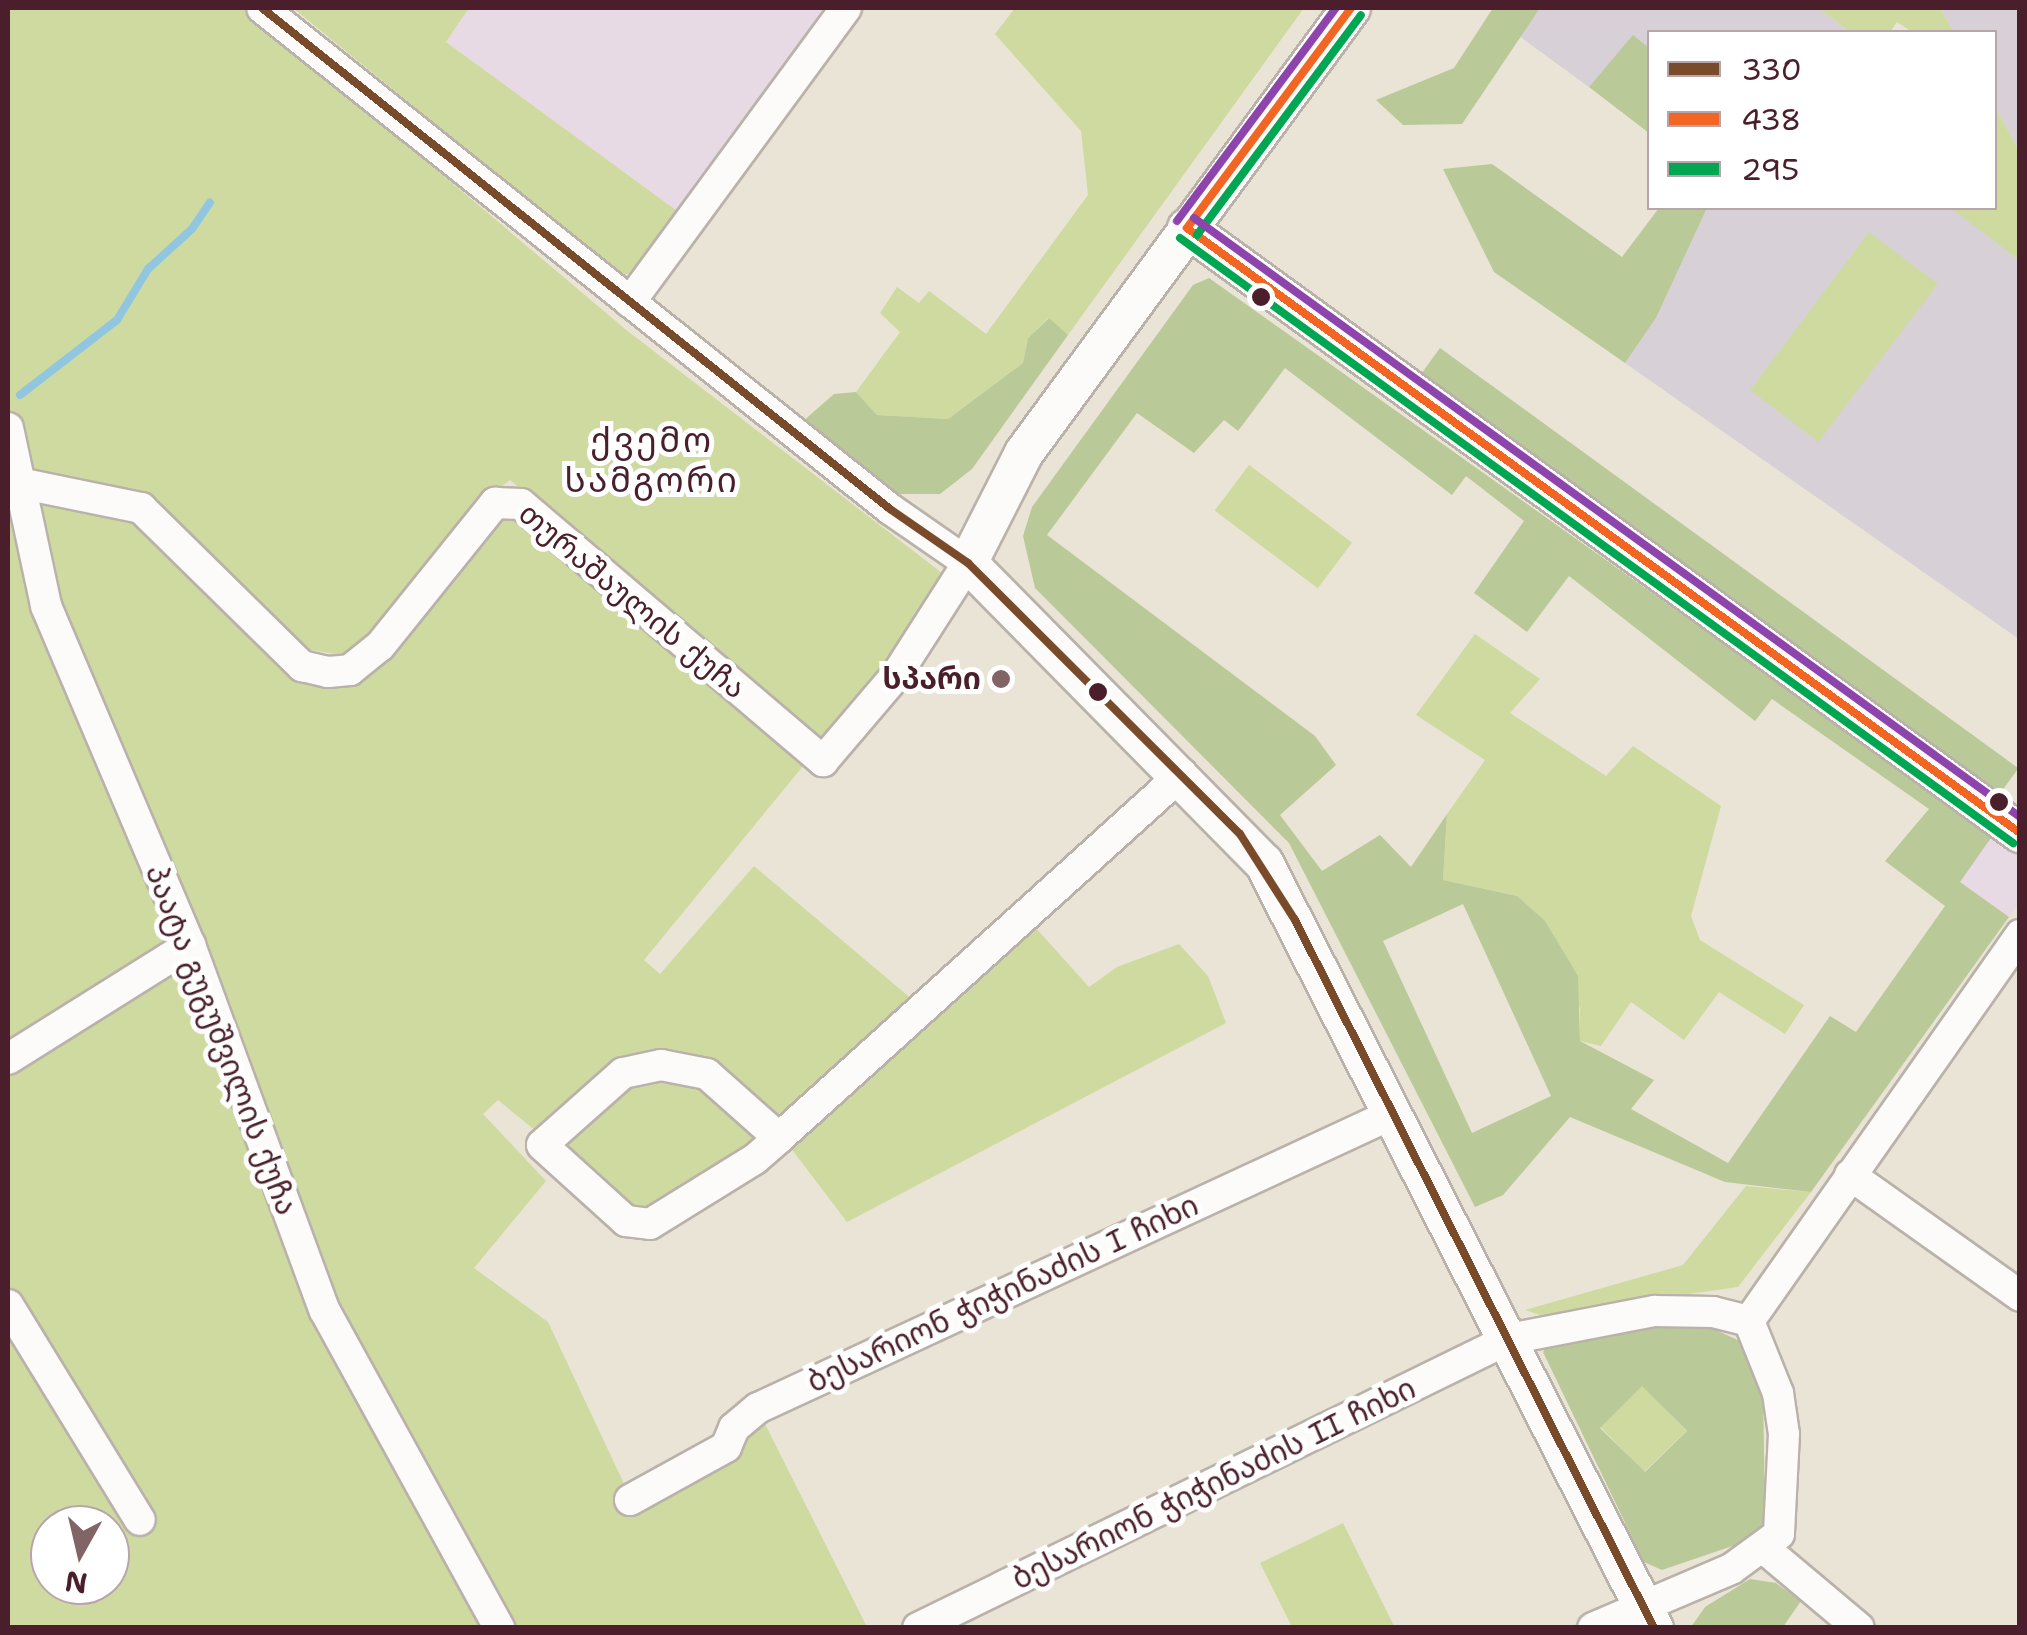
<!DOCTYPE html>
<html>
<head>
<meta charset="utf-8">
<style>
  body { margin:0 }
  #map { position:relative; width:2027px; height:1635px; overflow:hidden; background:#e9e4d5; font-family:"Shantell Sans","Noto Sans Georgian",sans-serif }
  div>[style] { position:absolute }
  .built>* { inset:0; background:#e7dae4 }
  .industrial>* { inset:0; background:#d7d0d7 }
  .green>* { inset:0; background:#cfdaa1; transform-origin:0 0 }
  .forest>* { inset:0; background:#b9c998; transform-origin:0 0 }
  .stream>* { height:8px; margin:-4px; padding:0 4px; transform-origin:4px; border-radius:4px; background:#90c6e0 }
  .roads { filter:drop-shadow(2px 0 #bab2aa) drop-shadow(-2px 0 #bab2aa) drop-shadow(0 2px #bab2aa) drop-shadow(0 -2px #bab2aa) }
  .minor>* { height:30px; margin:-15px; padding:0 15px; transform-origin:15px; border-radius:15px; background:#fcfbf9 }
  .tertiary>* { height:38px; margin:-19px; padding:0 19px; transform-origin:19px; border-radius:19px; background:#fcfbf9 }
  .bus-1>* { height:8px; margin:-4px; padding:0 4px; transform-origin:4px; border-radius:4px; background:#7a4b2a }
  .bus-2>* { height:8px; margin:-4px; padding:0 4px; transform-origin:4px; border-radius:4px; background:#f26522 }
  .bus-3>* { height:8px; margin:-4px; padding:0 4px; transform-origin:4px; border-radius:4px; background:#00a651 }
  .bus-4>* { height:8px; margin:-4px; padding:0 4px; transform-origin:4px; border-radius:4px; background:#8e44ad }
  .dots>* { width:28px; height:28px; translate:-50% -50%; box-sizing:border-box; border:5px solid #fff; border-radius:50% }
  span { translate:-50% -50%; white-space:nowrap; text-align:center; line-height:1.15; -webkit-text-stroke:10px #fff; paint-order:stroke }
  .street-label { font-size:30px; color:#4a1f2b }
  .poi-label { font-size:30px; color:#4a1f2b; font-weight:700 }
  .right { translate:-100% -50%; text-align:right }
  .quarter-label { font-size:35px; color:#4a1f2b; letter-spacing:2.5px }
  .frame { position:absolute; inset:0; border:10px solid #4a1f2b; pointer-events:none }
  .legend { position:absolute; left:1647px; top:30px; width:350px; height:180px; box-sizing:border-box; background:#fff; border:2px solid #b7a5aa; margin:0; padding:12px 18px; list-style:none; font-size:30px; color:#4a1f2b }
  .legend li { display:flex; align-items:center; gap:20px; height:50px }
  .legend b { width:50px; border:2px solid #b7a5aa }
  .north { position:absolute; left:30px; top:1505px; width:100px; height:100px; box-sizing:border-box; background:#fff; border:2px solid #b7a5aa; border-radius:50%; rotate:188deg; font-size:28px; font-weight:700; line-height:40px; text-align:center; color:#4a1f2b }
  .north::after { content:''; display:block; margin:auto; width:35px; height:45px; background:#826466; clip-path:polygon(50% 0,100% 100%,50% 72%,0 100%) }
</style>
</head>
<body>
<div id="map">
  <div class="built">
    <div style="clip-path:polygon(469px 8px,830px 8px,677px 211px,446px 42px)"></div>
    <div style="clip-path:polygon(1993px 835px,2019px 854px,2019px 903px,2009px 917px,1959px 882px)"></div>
  </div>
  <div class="industrial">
    <div style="clip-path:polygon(1540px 8px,1818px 8px,1850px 32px,1650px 32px,1649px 48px,1633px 36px,1589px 87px,1519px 36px)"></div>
    <div style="clip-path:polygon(1940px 8px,2019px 8px,2019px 151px,1995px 106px,1994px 32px,1954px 32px)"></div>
    <div style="clip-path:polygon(1707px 208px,1953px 208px,2019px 260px,2019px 639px,1625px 363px,1656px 318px)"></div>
  </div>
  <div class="green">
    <div style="clip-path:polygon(8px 8px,245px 8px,625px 329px,942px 573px,940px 595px,833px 735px,819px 737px,510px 480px,485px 499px,366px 641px,343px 655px,291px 647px,140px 499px,23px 478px,8px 407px)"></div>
    <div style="clip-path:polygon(293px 8px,469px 8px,446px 42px,677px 211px,632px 274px,619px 274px)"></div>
    <div style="clip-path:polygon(1015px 8px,1304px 8px,1068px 335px,1048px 318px,1028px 338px,1023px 363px,948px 419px,877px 415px,856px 392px,900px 332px,880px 313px,897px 287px,919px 303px,929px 291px,986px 334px,1088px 195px,1081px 131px,995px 34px)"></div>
    <div style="clip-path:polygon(1818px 8px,1940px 8px,1954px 32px,1912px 32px,1897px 22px,1890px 32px,1850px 32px)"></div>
    <div style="clip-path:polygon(1995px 106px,2019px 151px,2019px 260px,1952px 209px,1994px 208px)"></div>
    <div style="left:1869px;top:232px;width:86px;height:198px;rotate:37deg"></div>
    <div style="clip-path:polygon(8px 465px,170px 925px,168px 945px,8px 1050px)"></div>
    <div style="left:1249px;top:465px;width:129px;height:57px;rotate:37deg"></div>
    <div style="clip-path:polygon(27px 490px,122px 509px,284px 665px,317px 686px,386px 662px,504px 514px,520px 513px,808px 760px,644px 960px,660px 974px,754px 866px,914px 1001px,757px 1146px,640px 1216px,498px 1100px,483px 1114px,546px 1181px,474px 1268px,548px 1322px,626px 1488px,614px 1493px,627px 1514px,726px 1466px,762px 1418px,867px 1627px,509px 1627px,331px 1310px,56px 607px)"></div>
    <div style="clip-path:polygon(1475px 634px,1540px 679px,1510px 713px,1606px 776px,1633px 746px,1721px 806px,1691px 916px,1700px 940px,1804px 1005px,1785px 1034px,1719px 992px,1684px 1040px,1631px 1002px,1601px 1046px,1580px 1041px,1580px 1008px,1517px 896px,1443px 880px,1447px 814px,1485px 760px,1416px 715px)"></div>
    <div style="clip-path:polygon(1034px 926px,1089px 987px,1117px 967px,1179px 944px,1208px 976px,1226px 1023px,847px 1222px,790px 1147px)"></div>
    <div style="clip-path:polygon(evenodd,174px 965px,187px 965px,320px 1318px,426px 1530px,486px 1627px,8px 1627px,8px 1320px,117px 1515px,134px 1504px,8px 1289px,8px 1070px,174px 965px,50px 1525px,110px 1525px,110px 1585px,50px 1585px,50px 1525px)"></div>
    <div style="clip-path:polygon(1746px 1186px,1811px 1192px,1738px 1287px,1540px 1315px,1525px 1310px,1683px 1265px)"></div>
    <div style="left:1642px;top:1385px;width:64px;height:59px;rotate:46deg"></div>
    <div style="clip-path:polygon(1343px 1523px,1394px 1626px,1292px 1627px,1260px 1563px)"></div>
  </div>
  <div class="forest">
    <div style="clip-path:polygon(1493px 8px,1540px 8px,1462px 124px,1403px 125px,1376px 100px,1454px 68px)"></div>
    <div style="clip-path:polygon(1633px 35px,1649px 48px,1649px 133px,1589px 87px)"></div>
    <div style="clip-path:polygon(1492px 164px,1622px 257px,1659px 208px,1707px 208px,1656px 318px,1625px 363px,1494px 272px,1443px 169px)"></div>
    <div style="clip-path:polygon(evenodd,1209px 278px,1993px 835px,1960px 882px,2009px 917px,1811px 1192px,1725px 1182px,1570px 1117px,1503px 1195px,1475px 1207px,1289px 843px,1035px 588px,1023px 536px,1032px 507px,1193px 285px,1209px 278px,1285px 368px,1452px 495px,1466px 476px,1524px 521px,1474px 593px,1527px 632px,1569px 576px,1755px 721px,1772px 699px,1929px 809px,1885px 861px,1945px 906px,1856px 1032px,1830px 1016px,1728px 1163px,1631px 1109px,1654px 1080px,1580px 1041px,1578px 976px,1545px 921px,1517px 896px,1443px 880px,1447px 814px,1411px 867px,1380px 835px,1322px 871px,1280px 815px,1336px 765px,1315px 736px,1047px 535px,1137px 413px,1194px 453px,1224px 420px,1238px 431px,1285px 368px,1209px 278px,1463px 904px,1551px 1096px,1472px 1133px,1383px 941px,1463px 904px)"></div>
    <div style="clip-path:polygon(1049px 318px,1068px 335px,972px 469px,940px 494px,894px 494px,801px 423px,834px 394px,856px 392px,877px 415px,948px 419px,1023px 363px,1028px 338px)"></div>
    <div style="left:1440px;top:348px;width:715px;height:31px;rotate:36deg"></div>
    <div style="clip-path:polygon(evenodd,1671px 1326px,1707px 1326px,1742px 1342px,1763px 1385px,1765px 1519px,1753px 1539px,1662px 1570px,1644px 1562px,1543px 1352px,1552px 1337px,1671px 1326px,1642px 1386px,1687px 1431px,1645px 1472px,1600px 1428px,1642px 1386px)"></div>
    <div style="clip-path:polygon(1750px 1579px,1776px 1583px,1801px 1601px,1783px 1627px,1691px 1627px,1705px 1607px)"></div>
  </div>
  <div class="stream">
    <div style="left:20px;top:395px;width:123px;rotate:-37.7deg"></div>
    <div style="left:117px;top:320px;width:60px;rotate:-58.7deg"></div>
    <div style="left:148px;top:269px;width:59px;rotate:-42.3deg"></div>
    <div style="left:192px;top:229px;width:32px;rotate:-56deg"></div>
  </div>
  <div class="roads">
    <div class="minor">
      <div style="left:630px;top:302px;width:365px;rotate:-53.7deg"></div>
      <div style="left:8px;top:428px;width:182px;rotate:77.9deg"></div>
      <div style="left:46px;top:606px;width:368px;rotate:67deg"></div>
      <div style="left:190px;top:945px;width:390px;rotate:69.8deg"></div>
      <div style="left:325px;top:1311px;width:362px;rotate:61.2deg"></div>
      <div style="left:19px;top:483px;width:125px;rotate:11.6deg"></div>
      <div style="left:141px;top:508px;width:226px;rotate:44.5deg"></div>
      <div style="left:302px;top:666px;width:27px;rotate:13deg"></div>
      <div style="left:328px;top:672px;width:22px;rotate:-5deg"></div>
      <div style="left:350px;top:670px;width:38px;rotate:-39deg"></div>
      <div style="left:380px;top:646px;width:184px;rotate:-51.2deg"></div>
      <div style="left:495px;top:503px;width:26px;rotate:2deg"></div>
      <div style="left:521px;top:504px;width:397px;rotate:40.4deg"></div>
      <div style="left:823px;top:761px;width:114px;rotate:-49.6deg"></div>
      <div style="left:897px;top:674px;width:132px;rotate:-57.4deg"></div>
      <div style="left:968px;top:563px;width:95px;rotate:-145.3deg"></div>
      <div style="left:890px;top:509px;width:803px;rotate:-141.42deg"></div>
      <div style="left:8px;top:1059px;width:215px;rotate:-32.1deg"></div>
      <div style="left:779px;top:1138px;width:96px;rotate:-138.4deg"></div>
      <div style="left:707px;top:1074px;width:47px;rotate:-168.9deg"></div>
      <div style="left:661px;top:1065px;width:39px;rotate:168deg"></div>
      <div style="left:623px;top:1073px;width:108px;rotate:138.4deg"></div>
      <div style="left:542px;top:1145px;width:113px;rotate:42.1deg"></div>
      <div style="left:626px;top:1221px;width:24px;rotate:7deg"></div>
      <div style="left:650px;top:1224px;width:123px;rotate:-31.8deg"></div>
      <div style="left:755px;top:1159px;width:32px;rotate:-41deg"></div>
      <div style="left:779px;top:1138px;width:543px;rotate:-42.09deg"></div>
      <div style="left:1850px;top:1175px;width:209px;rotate:35.4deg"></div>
      <div style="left:8px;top:1305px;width:252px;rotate:58.5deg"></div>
      <div style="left:1749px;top:1321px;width:472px;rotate:-54.9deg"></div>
      <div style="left:630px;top:1500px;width:110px;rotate:-28.9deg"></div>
      <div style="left:726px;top:1447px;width:21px;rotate:-67deg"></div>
      <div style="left:734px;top:1428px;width:31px;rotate:-40deg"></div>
      <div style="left:758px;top:1408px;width:701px;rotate:-24.88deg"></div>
      <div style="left:1766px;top:1550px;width:121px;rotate:40deg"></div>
      <div style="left:918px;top:1628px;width:658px;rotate:-26.06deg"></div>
      <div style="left:1509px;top:1339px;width:149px;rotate:-10.9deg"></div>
      <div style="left:1655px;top:1311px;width:58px;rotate:1deg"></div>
      <div style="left:1713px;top:1312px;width:37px;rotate:14deg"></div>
      <div style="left:1749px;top:1321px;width:78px;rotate:68.1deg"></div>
      <div style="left:1778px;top:1393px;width:41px;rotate:81.7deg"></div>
      <div style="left:1784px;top:1434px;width:100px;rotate:92.9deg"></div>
      <div style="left:1779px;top:1534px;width:59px;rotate:143.9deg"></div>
      <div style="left:1731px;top:1569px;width:150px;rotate:156.9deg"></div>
    </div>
    <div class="tertiary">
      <div style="left:1351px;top:8px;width:552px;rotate:126.31deg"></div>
      <div style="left:1024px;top:453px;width:123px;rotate:117deg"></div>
      <div style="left:968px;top:563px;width:421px;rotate:45.4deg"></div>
      <div style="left:1264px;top:863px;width:859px;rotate:62.99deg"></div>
      <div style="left:1187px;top:228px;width:1030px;rotate:35.99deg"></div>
    </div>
  </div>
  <div class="bus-1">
    <div style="left:262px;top:8px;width:803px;rotate:38.58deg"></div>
    <div style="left:890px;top:509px;width:95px;rotate:34.7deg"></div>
    <div style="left:968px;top:563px;width:384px;rotate:44.9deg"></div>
    <div style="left:1240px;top:834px;width:102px;rotate:57.4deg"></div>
    <div style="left:1295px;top:920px;width:794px;rotate:63.11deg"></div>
  </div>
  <div class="bus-2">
    <div style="left:1187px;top:228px;width:1030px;rotate:35.99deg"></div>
    <div style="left:1187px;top:228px;width:274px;rotate:-53.3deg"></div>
  </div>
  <div class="bus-3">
    <div style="left:1197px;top:235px;width:274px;rotate:-53.3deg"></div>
    <div style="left:1180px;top:238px;width:1030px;rotate:35.99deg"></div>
  </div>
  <div class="bus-4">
    <div style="left:1194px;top:218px;width:1020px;rotate:35.95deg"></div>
    <div style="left:1177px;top:221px;width:266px;rotate:-53.3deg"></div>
  </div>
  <div class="dots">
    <div style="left:1261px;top:297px;background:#4a1f2b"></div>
    <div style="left:1001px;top:679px;background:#826466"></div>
    <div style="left:1098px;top:692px;background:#4a1f2b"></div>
    <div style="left:1999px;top:802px;background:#4a1f2b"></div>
  </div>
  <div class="street-label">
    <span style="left:632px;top:601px;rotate:40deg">თურაშაულის ქუჩა</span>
    <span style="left:221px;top:1040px;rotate:69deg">პაატა გუგუშვილის ქუჩა</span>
    <span style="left:1003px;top:1294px;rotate:-25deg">ბესარიონ ჭიჭინაძის I ჩიხი</span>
    <span style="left:1214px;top:1484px;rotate:-26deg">ბესარიონ ჭიჭინაძის II ჩიხი</span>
  </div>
  <div class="poi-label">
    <span class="right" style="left:981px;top:679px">სპარი</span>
  </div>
  <div class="quarter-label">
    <span style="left:652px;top:460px">ქვემო<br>სამგორი</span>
  </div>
  <div class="frame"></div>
  <ul class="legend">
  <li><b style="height:12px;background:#7a4b2a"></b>330</li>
  <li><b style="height:12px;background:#f26522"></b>438</li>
  <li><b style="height:12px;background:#00a651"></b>295</li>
  </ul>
  <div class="north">N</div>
</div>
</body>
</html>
